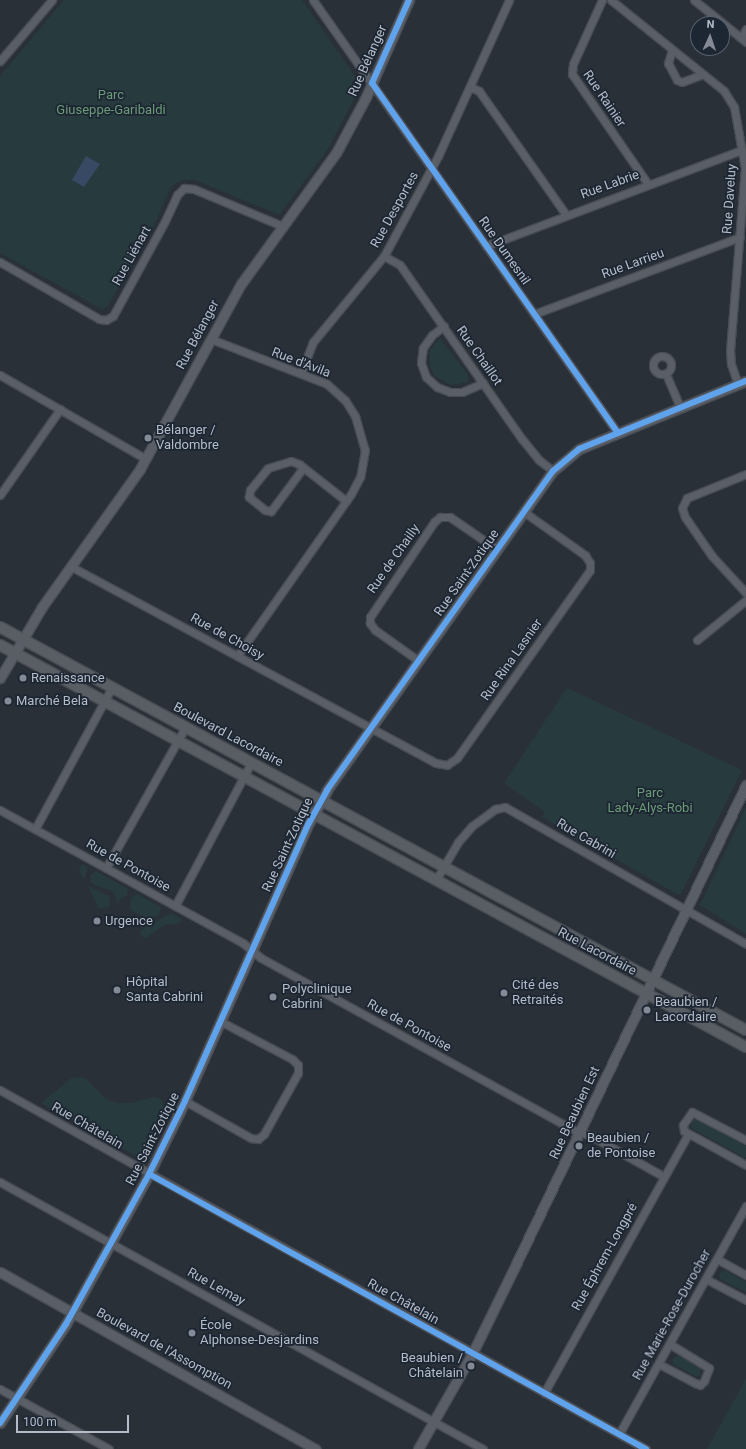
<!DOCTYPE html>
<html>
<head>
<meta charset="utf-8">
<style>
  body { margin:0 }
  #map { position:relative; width:746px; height:1449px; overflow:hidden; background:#2a3038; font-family:Roboto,sans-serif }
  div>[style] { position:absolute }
  .green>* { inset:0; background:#273a3e }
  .water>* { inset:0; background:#384963 }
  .roads { filter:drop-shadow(1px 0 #484c53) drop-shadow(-1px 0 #484c53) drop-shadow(0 1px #484c53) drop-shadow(0 -1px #484c53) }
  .minor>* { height:7px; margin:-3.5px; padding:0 3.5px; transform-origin:3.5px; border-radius:3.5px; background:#5a5e66 }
  .minor>.ring { margin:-3.5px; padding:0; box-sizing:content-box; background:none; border:7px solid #5a5e66; border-radius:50% }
  .tertiary>* { height:9px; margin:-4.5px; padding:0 4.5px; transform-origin:4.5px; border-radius:4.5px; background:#5a5e66 }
  .secondary>* { height:10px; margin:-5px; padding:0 5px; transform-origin:5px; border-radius:5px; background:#595d64 }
  .cycleway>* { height:6px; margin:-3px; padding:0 3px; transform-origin:3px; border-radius:3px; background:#60a3ed }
  .dots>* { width:11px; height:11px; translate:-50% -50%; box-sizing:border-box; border:2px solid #1d2633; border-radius:50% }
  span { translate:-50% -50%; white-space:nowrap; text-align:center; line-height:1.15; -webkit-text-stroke:3.5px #1d2633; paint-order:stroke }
  .street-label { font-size:13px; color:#b4bcc9 }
  .park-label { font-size:13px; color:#6b9a76 }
  .poi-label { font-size:13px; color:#b4bcc9 }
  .left { translate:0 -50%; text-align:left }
  .right { translate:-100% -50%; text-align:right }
  .north { position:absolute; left:690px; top:16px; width:40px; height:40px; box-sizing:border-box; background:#1d2633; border:1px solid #59626f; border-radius:50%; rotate:3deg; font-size:11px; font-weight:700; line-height:16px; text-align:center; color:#b4bcc9 }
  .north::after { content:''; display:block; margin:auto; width:14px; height:18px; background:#848b96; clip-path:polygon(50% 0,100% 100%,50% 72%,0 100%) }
  .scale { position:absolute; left:16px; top:1415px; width:113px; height:18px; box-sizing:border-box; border:2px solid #b4bcc9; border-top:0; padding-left:5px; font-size:12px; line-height:14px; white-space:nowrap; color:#b4bcc9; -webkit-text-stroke:3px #1d2633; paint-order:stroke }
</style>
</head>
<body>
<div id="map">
  <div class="green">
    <div style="clip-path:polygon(64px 0,302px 0,361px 85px,328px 149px,280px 214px,275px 213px,195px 180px,183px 180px,176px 183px,170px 188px,157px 219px,107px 307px,102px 309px,0 253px,0 76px)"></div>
    <div style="clip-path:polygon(440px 338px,468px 375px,468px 382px,452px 385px,434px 376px,430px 365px,430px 350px)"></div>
    <div style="clip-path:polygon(567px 688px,742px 770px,681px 894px,677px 894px,542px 817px,545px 812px,504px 783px)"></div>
    <div style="clip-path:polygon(746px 808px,746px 934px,700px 905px)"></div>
    <div style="clip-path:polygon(82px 864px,88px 867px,84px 880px,79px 870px)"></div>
    <div style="clip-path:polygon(96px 871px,128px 889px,127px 895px,120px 899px,117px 905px,116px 897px,111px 890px,96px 886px,91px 882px,91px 875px)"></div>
    <div style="clip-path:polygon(88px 886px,110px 897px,109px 907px,99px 909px)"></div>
    <div style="clip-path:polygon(137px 894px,161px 907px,159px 915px,147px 918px,130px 910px,131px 898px)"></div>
    <div style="clip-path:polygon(171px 913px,182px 919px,180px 923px,164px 925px,146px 938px,141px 936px,141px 930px)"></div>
    <div style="clip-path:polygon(77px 1077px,85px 1078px,105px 1098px,116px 1103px,131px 1103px,153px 1097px,161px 1099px,166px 1113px,144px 1157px,140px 1158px,41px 1103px,70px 1079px)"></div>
    <div style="clip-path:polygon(696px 1119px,746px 1146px,746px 1158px,691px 1128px,692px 1121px)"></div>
    <div style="clip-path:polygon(725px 1270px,746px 1282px,746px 1292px,720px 1279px,720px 1273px)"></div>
    <div style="clip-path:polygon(678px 1355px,701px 1368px,700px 1376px,697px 1377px,673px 1364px,673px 1358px)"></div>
    <div style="clip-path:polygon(746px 1379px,746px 1449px,707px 1449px)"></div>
  </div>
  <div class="water">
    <div style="clip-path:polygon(86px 156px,100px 164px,84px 187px,72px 180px)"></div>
  </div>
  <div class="roads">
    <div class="minor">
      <div style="left:313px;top:0;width:528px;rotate:54.87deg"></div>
      <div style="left:602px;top:0;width:70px;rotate:114.4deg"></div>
      <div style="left:573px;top:64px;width:10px;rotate:96deg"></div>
      <div style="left:572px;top:74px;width:134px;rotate:55.4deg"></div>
      <div style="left:611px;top:0;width:145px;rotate:38.8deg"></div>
      <div style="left:724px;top:91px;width:19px;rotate:58deg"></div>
      <div style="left:734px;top:107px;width:62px;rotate:79.8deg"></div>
      <div style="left:745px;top:168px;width:183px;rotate:94.7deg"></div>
      <div style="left:730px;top:350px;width:14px;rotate:86deg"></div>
      <div style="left:731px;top:364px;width:21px;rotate:71deg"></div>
      <div style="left:694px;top:0;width:67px;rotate:38.9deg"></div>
      <div style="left:741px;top:38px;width:10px;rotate:-61deg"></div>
      <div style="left:672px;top:50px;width:14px;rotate:107deg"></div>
      <div style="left:668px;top:63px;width:19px;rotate:62deg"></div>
      <div style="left:677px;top:80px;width:5px;rotate:22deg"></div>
      <div style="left:682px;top:82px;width:22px;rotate:-21deg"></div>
      <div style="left:0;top:61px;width:80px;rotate:-49.6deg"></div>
      <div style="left:470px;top:87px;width:10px;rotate:24deg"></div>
      <div style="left:479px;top:91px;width:151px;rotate:54.9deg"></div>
      <div style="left:486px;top:246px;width:273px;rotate:-20.6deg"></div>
      <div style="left:384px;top:256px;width:18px;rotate:29deg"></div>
      <div style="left:400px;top:265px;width:213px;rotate:55deg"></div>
      <div style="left:522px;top:439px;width:27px;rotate:51deg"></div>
      <div style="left:539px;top:460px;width:18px;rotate:38deg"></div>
      <div style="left:0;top:262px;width:114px;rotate:29.9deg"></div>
      <div style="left:99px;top:319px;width:7px;rotate:8deg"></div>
      <div style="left:106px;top:320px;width:8px;rotate:-30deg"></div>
      <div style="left:113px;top:316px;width:108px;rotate:-61.3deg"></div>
      <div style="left:165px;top:221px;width:29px;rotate:-65deg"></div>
      <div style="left:177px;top:195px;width:10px;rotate:-45deg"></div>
      <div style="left:184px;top:188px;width:10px;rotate:6deg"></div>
      <div style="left:194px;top:189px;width:95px;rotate:22.8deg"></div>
      <div style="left:534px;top:314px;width:220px;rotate:-20.5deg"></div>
      <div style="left:444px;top:326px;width:15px;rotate:143deg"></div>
      <div style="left:432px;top:335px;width:16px;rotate:125deg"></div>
      <div style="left:423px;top:348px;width:15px;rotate:98deg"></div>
      <div style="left:421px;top:363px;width:15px;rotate:70deg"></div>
      <div style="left:426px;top:377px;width:15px;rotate:42deg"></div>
      <div style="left:437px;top:387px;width:14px;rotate:21deg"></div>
      <div style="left:450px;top:392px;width:12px"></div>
      <div style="left:462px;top:392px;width:23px;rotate:-23deg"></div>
      <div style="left:211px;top:339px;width:124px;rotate:21.2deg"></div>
      <div style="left:327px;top:384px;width:24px;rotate:42deg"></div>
      <div style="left:345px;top:400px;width:19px;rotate:58deg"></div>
      <div style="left:355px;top:416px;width:35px;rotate:74deg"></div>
      <div style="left:365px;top:450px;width:27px;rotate:100deg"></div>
      <div style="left:360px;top:477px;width:19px;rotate:118deg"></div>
      <div style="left:351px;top:494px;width:198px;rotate:125.1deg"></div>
      <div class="ring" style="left:653px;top:356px;width:11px;height:11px"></div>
      <div style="left:301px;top:373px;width:33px;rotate:-69deg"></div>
      <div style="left:313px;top:342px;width:112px;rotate:-50.5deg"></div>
      <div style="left:384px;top:256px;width:114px;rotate:-61.6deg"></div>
      <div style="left:438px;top:156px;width:171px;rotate:-65.5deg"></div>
      <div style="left:666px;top:374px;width:36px;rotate:67deg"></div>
      <div style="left:0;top:375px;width:168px;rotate:29.9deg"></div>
      <div style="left:303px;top:468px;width:54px;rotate:126.7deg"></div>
      <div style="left:271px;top:511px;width:6px;rotate:-171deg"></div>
      <div style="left:265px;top:510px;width:21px;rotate:-141deg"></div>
      <div style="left:249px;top:497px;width:7px;rotate:-82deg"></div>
      <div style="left:250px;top:490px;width:28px;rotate:-51deg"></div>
      <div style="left:268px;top:468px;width:24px;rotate:-17deg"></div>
      <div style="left:291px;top:461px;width:9px;rotate:21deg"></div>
      <div style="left:299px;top:464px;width:60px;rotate:38.2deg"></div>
      <div style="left:746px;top:474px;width:64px;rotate:157.9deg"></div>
      <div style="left:687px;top:498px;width:11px;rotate:117deg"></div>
      <div style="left:682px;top:508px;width:9px;rotate:72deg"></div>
      <div style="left:685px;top:517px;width:47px;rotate:55.3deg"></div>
      <div style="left:712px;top:556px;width:50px;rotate:47.4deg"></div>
      <div style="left:0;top:495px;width:105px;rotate:-55.1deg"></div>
      <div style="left:72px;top:567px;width:413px;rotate:28.3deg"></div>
      <div style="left:436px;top:763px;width:11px;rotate:10deg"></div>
      <div style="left:447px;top:765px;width:12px;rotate:-35deg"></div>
      <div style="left:457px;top:758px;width:230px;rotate:-54.7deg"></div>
      <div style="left:590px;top:570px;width:7px;rotate:-90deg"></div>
      <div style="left:590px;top:563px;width:9px;rotate:-122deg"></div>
      <div style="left:585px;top:555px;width:75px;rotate:-144.8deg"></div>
      <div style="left:697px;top:640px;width:63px;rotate:-39.2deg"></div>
      <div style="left:419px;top:661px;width:54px;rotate:-144.8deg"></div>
      <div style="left:375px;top:630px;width:9px;rotate:-126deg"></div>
      <div style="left:370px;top:623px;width:6px;rotate:-90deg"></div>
      <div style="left:370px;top:617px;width:115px;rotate:-56deg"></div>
      <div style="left:434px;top:522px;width:8px;rotate:-40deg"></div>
      <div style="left:440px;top:517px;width:10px"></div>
      <div style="left:450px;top:517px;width:58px;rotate:34.5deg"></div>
      <div style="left:0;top:810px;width:277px;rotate:28.7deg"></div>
      <div style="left:243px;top:943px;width:23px;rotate:40deg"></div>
      <div style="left:261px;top:958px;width:355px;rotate:28.8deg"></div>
      <div style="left:572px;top:1129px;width:20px;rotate:20deg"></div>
      <div style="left:591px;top:1136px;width:82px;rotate:29.1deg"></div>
      <div style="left:35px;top:829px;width:162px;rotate:-61.5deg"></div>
      <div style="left:106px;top:868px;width:161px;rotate:-60.6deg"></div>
      <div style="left:436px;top:880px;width:44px;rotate:-59.9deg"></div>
      <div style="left:458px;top:842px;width:21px;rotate:-49deg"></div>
      <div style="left:472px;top:826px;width:29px;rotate:-36deg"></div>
      <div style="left:495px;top:809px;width:10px;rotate:-11deg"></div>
      <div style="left:505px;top:807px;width:277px;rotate:29.6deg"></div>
      <div style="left:175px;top:906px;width:162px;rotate:-62deg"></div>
      <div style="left:0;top:1090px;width:739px;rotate:29.06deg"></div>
      <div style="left:185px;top:1101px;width:76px;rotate:29.3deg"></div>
      <div style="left:251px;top:1138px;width:7px;rotate:8deg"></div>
      <div style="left:258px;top:1139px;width:8px;rotate:-40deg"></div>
      <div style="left:264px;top:1134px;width:70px;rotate:-60.9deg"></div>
      <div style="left:298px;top:1073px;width:8px;rotate:-90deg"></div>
      <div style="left:298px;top:1065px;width:8px;rotate:-135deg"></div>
      <div style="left:292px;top:1059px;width:81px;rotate:-152.2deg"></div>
      <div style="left:746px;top:1140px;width:61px;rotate:-152.6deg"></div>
      <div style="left:692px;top:1112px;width:16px;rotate:125deg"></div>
      <div style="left:683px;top:1125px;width:6px;rotate:81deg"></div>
      <div style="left:684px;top:1131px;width:71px;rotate:28.7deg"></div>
      <div style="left:0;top:1182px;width:552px;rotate:28.93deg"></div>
      <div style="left:717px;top:1259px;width:33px;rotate:29deg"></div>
      <div style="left:706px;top:1279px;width:45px;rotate:27.7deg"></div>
      <div style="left:659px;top:1364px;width:41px;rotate:27.8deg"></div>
      <div style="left:695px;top:1383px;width:5px;rotate:22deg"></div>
      <div style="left:700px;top:1385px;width:6px;rotate:-45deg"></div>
      <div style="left:704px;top:1381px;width:14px;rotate:-69deg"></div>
      <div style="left:709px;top:1368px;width:46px;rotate:-148.4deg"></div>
      <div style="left:0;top:1389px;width:124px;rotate:28.8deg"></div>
      <div style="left:544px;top:1393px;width:296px;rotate:-60.9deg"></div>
      <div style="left:619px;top:1434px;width:261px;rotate:-60.9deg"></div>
    </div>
    <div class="tertiary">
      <div style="left:0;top:678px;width:82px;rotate:-59.4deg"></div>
      <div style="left:42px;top:607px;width:169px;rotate:-54.6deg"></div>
      <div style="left:140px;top:469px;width:211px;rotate:-61.4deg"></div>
      <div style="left:241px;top:284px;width:162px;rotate:-54.1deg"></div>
      <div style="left:336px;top:153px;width:64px;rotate:-61.8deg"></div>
      <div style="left:366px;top:97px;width:106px;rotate:-66.1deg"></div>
      <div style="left:0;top:1272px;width:362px;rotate:29.3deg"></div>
      <div style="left:0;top:1423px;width:119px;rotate:-56.3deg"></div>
      <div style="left:66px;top:1324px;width:171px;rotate:-61deg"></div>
      <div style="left:149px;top:1174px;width:81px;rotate:-63.7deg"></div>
      <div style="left:185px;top:1101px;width:304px;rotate:-66deg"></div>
      <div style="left:309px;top:823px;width:38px;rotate:-61deg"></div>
      <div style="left:327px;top:790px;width:391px;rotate:-54.7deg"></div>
      <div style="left:553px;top:471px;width:34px;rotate:-40deg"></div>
      <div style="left:579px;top:449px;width:180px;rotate:-22.2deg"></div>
      <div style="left:418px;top:1449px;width:112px;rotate:-60.4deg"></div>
      <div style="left:473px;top:1352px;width:100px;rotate:-63.9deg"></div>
      <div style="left:517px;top:1262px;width:529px;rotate:-64.36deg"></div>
    </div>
    <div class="secondary">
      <div style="left:0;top:627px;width:848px;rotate:28.38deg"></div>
      <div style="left:0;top:645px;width:847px;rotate:28.32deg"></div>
    </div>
  </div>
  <div class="cycleway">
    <div style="left:409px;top:0;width:91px;rotate:114deg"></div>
    <div style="left:372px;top:83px;width:426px;rotate:54.9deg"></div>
    <div style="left:149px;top:1174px;width:568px;rotate:28.96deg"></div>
    <div style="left:0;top:1423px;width:119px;rotate:-56.3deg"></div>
    <div style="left:66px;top:1324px;width:171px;rotate:-61deg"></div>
    <div style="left:149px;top:1174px;width:81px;rotate:-63.7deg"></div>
    <div style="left:185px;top:1101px;width:304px;rotate:-66deg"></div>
    <div style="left:309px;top:823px;width:38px;rotate:-61deg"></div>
    <div style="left:327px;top:790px;width:391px;rotate:-54.7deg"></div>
    <div style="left:553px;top:471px;width:34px;rotate:-40deg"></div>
    <div style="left:579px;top:449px;width:180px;rotate:-22.2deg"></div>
  </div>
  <div class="dots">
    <div style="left:148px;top:438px;background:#848b96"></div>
    <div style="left:23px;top:678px;background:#848b96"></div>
    <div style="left:8px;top:701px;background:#848b96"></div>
    <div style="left:97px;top:921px;background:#848b96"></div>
    <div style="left:117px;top:990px;background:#848b96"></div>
    <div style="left:504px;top:993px;background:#848b96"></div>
    <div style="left:273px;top:997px;background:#848b96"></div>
    <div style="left:647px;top:1010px;background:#848b96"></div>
    <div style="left:579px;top:1146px;background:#848b96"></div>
    <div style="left:192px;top:1333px;background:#848b96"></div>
    <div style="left:471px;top:1366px;background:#848b96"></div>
  </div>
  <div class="street-label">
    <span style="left:368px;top:61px;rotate:-66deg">Rue Bélanger</span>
    <span style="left:604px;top:99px;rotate:56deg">Rue Rainier</span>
    <span style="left:610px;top:185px;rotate:-20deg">Rue Labrie</span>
    <span style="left:730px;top:199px;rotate:-86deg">Rue Daveluy</span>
    <span style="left:395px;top:210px;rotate:-61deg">Rue Desportes</span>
    <span style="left:504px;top:251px;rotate:55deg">Rue Dumesnil</span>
    <span style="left:132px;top:256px;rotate:-61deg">Rue Liénart</span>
    <span style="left:633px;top:264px;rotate:-20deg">Rue Larrieu</span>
    <span style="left:198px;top:335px;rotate:-62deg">Rue Bélanger</span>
    <span style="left:479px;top:356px;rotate:55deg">Rue Chaillot</span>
    <span style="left:301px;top:363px;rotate:21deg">Rue d'Avila</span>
    <span style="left:394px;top:559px;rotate:-55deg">Rue de Chailly</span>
    <span style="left:467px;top:573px;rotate:-55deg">Rue Saint-Zotique</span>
    <span style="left:227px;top:637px;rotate:29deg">Rue de Choisy</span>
    <span style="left:512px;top:660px;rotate:-55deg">Rue Rina Lasnier</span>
    <span style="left:228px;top:735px;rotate:28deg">Boulevard Lacordaire</span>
    <span style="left:586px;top:839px;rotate:30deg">Rue Cabrini</span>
    <span style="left:288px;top:845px;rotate:-65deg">Rue Saint-Zotique</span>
    <span style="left:128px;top:866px;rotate:29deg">Rue de Pontoise</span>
    <span style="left:597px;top:952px;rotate:28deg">Rue Lacordaire</span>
    <span style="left:409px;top:1026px;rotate:29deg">Rue de Pontoise</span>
    <span style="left:575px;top:1113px;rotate:-65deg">Rue Beaubien Est</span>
    <span style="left:87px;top:1126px;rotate:30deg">Rue Châtelain</span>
    <span style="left:153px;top:1139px;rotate:-63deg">Rue Saint-Zotique</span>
    <span style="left:605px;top:1257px;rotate:-61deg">Rue Éphrem-Longpré</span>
    <span style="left:216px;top:1287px;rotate:29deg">Rue Lemay</span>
    <span style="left:403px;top:1302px;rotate:29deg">Rue Châtelain</span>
    <span style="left:672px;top:1315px;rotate:-61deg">Rue Marie-Rose-Durocher</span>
    <span style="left:164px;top:1349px;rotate:29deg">Boulevard de l'Assomption</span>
  </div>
  <div class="park-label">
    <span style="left:111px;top:103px">Parc<br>Giuseppe-Garibaldi</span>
    <span style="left:650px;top:801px">Parc<br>Lady-Alys-Robi</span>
  </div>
  <div class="poi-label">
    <span class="left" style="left:156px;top:438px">Bélanger /<br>Valdombre</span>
    <span class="left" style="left:31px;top:678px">Renaissance</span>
    <span class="left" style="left:16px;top:701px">Marché Bela</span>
    <span class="left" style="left:105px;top:921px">Urgence</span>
    <span class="left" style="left:126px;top:990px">Hôpital<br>Santa Cabrini</span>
    <span class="left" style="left:512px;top:993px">Cité des<br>Retraités</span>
    <span class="left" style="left:282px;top:997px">Polyclinique<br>Cabrini</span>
    <span class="left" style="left:655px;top:1010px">Beaubien /<br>Lacordaire</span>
    <span class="left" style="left:587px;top:1146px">Beaubien /<br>de Pontoise</span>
    <span class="left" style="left:200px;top:1333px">École<br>Alphonse-Desjardins</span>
    <span class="right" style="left:463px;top:1366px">Beaubien /<br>Châtelain</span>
  </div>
  <div class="north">N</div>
  <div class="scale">100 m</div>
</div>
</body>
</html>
